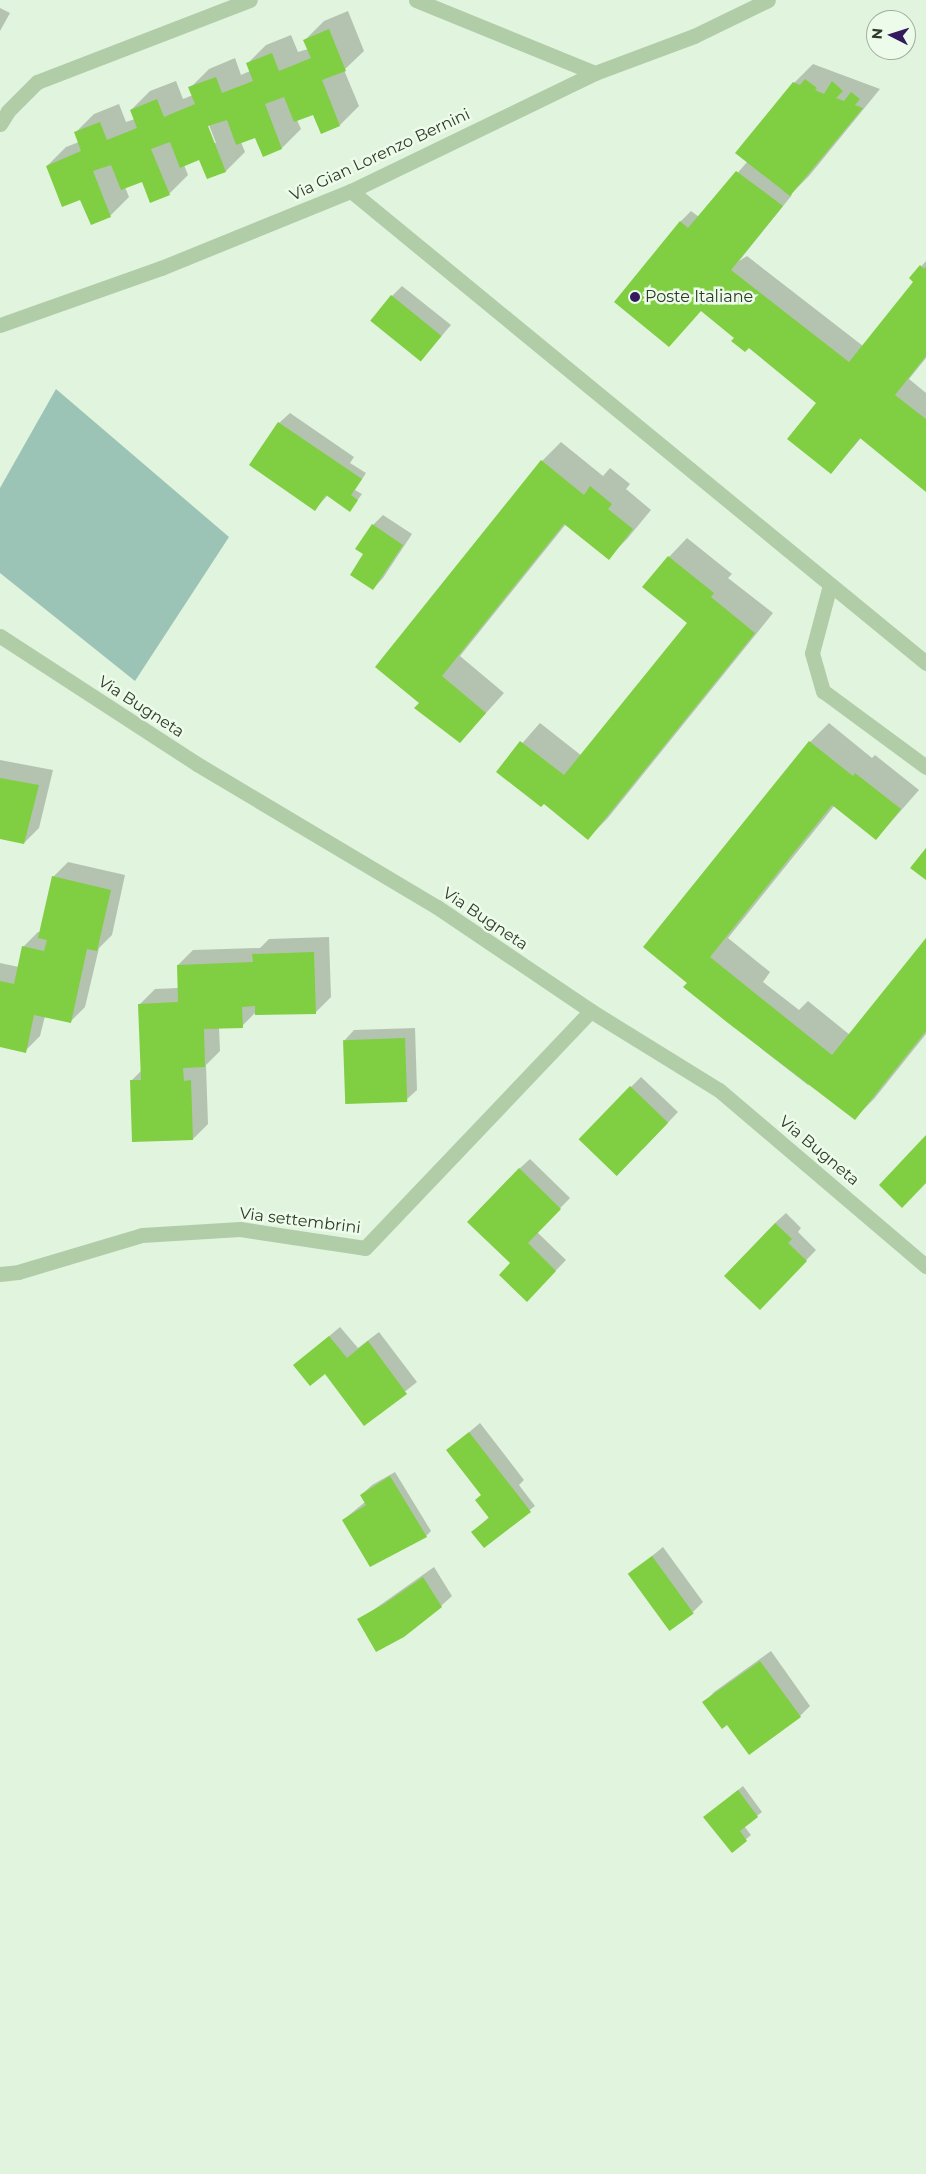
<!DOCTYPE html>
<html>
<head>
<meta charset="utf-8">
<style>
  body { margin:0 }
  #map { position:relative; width:926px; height:2174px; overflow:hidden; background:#e1f4dd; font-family:Montserrat,sans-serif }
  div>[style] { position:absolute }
  .green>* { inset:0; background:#9cc4b6 }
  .shadow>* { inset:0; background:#0003 }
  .building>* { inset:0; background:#80ce42; transform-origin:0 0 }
  .lane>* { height:15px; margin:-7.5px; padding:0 7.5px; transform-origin:7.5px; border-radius:7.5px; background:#b1cda8 }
  .street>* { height:15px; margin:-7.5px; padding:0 7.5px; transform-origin:7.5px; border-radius:7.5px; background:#b1cda8 }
  .dots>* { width:14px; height:14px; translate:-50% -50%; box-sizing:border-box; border:2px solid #edfbea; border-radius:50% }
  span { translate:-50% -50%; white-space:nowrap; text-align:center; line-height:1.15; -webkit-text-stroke:5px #edfbea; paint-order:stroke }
  .street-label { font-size:16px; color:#2f3a29 }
  .poi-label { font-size:16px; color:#2f3a29 }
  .left { translate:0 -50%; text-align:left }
  .north { position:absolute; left:866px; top:10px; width:50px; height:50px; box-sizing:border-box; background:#edfbea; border:1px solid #a1ae9d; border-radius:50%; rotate:275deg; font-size:14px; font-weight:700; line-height:20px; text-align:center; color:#2f3a29 }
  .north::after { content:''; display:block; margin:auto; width:18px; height:22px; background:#341b5e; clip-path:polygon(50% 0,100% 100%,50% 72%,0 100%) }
</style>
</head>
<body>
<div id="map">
  <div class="green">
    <div style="clip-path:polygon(56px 389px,229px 537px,135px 681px,0 573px,0 488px)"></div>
  </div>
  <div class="shadow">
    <div style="clip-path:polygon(0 8px,10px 13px,0 31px)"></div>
    <div style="clip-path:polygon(evenodd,348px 11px,364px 51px,344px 70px,359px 106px,340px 125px,322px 132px,314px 113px,297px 120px,301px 129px,282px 148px,263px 155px,256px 136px,241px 142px,245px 152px,226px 171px,208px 178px,200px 158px,184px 165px,188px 175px,169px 194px,142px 181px,125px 187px,129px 197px,110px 216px,81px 198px,47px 166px,66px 147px,79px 142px,75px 133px,94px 114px,119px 104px,126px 122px,135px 119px,131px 110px,150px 91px,176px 81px,183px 99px,193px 95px,190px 88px,209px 69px,235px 58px,241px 75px,250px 71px,247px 64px,266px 45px,291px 35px,298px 52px,308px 49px,305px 40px,324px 21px,348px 11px,207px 120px,216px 143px,214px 143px,205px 121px,207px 120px)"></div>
    <div style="clip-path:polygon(813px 64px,880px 89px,809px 176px,791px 194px,792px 195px,739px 261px,747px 256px,863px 346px,915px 281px,911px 278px,926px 261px,926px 358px,909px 379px,926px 393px,926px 490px,861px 438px,831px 473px,818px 403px,702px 310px,616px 302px,681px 221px,691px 211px,699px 217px,748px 161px,794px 83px)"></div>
    <div style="clip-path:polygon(402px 286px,451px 325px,421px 360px,392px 296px)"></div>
    <div style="clip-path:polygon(290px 413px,354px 457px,350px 463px,366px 473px,355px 490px,362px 494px,354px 505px,328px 495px,315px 509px,279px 423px)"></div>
    <div style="clip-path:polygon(561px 442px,603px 476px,610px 468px,630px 484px,626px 489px,651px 510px,627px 539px,608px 558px,566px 524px,460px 656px,504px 693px,460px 742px,420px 702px,542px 461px)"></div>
    <div style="clip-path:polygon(383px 515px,412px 534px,383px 578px,373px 589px,365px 554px,373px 525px)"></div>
    <div style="clip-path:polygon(687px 538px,732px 574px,728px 578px,773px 613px,607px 819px,588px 838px,544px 802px,498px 771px,540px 723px,582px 756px,689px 623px,669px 557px)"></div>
    <div style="clip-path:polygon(829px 723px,872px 758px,875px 755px,919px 790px,876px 839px,835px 805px,728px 938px,770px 972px,763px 982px,799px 1010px,808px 1001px,850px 1035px,926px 940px,926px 1034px,874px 1099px,855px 1118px,811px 1082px,808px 1085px,763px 1050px,688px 983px,644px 947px,810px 742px)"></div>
    <div style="clip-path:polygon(0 760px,53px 770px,39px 828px,24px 843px,0 838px)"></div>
    <div style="clip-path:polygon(68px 862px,125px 875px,112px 935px,99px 948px,85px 1007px,70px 1022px,45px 1016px,40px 1036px,25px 1051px,0 1046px,0 963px,19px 967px,23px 947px,38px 932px,41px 932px,53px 877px)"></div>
    <div style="clip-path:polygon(329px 937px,331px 997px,316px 1012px,256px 1012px,242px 1026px,219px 1027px,220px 1051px,206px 1065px,208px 1124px,193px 1139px,131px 1081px,142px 1070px,140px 1004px,155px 989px,178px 988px,178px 965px,193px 950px,260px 948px,269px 939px)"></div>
    <div style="clip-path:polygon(415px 1028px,417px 1090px,406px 1100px,344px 1041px,354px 1030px)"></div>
    <div style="clip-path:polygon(641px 1077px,678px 1112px,643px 1149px,631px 1087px)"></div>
    <div style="clip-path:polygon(530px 1159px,570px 1198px,537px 1232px,566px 1260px,537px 1290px,511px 1263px,519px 1169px)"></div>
    <div style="clip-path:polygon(786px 1213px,801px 1228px,798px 1232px,816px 1250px,770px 1298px,775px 1223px)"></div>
    <div style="clip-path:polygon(340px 1327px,358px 1348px,379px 1332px,417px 1382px,364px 1424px,325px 1372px,295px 1365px)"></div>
    <div style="clip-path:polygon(480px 1423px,524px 1480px,519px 1485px,535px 1506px,484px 1546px,473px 1532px,490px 1516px,482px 1494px,448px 1450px)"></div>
    <div style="clip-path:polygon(395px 1472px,431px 1531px,426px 1536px,343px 1520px,365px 1502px,361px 1495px,372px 1485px)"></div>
    <div style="clip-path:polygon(663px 1547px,703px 1602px,693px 1612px,630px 1574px)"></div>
    <div style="clip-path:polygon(434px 1567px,452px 1596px,441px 1606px,359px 1620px)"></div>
    <div style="clip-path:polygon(771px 1651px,810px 1706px,800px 1716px,728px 1723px,704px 1703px,714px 1692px)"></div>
    <div style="clip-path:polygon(743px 1786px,762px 1812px,744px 1826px,751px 1835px,732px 1851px,705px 1817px)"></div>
  </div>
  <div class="building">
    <div style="clip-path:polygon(329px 29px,346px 71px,322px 80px,340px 126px,321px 134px,313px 115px,294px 122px,284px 97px,265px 104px,282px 149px,263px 157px,255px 138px,236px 145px,227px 120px,208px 126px,226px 172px,207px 179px,199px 160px,180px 168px,170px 142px,151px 149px,170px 195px,150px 203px,142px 182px,121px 190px,111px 165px,93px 171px,111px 217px,91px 225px,80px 200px,62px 207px,46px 166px,81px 151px,74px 132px,100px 122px,107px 140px,137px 128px,130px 110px,157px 99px,164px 117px,195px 104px,188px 87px,216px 77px,222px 93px,253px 81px,246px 63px,272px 53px,279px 71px,311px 58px,303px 40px)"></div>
    <div style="clip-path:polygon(805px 79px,817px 88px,815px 90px,824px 94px,832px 81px,843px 91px,836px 98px,844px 101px,851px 92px,860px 99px,855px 105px,863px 108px,790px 196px,735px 153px,793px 82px,800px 85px)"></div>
    <div style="clip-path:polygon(736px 171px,783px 206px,731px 270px,849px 362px,913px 282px,909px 278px,920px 265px,924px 269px,926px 266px,926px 356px,895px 395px,926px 419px,926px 492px,860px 438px,831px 474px,787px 439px,816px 403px,749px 348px,745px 352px,731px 341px,734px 338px,701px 311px,669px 347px,614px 302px,680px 221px,688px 228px)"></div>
    <div style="left:391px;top:295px;width:65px;height:33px;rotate:39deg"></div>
    <div style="clip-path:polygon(278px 422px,362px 479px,351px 495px,358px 500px,350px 512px,326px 495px,315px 511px,249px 465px)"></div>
    <div style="clip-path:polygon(541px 460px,584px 495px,590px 486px,612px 504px,608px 509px,633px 529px,609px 560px,564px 524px,442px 676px,486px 713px,460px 743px,414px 708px,419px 703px,375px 667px)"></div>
    <div style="clip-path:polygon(372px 524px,403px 545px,373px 590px,350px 575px,363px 554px,355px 549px)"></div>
    <div style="clip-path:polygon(668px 556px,714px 593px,711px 597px,755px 633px,588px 840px,544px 804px,541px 807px,496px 772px,520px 741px,564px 775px,687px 623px,642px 587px)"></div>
    <div style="clip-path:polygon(809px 741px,853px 776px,855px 773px,901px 809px,876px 840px,832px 805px,710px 957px,832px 1055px,926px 938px,926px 1031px,855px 1120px,728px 1023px,683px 987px,687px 983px,643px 947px)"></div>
    <div style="clip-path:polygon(0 778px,39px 785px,24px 844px,0 839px)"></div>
    <div style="clip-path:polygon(926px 848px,926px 880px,910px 868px)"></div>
    <div style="clip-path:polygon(52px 876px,111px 890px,97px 951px,87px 949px,71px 1023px,34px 1015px,26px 1053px,0 1047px,0 981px,14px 984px,22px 946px,44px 951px,47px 940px,38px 938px)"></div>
    <div style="clip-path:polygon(314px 952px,316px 1014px,255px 1015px,255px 1006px,242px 1007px,243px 1028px,204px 1029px,205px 1067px,183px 1068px,184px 1081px,191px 1080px,193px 1140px,132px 1142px,130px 1080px,141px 1080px,138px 1004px,178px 1002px,177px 965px,253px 962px,252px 954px)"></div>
    <div style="left:405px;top:1038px;width:64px;height:62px;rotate:88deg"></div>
    <div style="left:630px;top:1086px;width:53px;height:74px;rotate:44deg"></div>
    <div style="clip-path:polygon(926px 1135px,926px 1183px,902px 1208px,879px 1185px)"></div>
    <div style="clip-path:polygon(519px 1168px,561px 1209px,528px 1243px,556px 1271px,527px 1302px,499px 1275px,510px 1263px,467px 1222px)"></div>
    <div style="clip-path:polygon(775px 1223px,792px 1239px,788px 1243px,807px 1261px,760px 1310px,724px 1276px)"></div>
    <div style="clip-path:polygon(329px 1336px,347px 1358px,368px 1341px,407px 1394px,364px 1426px,325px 1374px,310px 1386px,293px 1365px)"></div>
    <div style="clip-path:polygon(469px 1432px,531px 1512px,484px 1548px,471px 1532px,489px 1518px,475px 1500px,481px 1495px,446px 1450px)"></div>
    <div style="clip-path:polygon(390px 1476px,427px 1537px,370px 1567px,342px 1520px,366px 1505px,360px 1495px)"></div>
    <div style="left:652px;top:1556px;width:71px;height:30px;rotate:54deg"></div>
    <div style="clip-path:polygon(423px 1577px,442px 1607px,404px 1637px,376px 1652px,357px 1619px,384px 1604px)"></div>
    <div style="clip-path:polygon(760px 1661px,801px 1717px,749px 1755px,727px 1725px,722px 1729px,702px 1702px)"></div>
    <div style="clip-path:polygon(738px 1790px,758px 1817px,740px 1831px,747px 1841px,732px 1853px,703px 1817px)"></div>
  </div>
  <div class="lane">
    <div style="left:416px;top:0;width:193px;rotate:22.2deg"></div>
    <div style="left:0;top:124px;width:15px;rotate:-58deg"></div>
    <div style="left:8px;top:111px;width:41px;rotate:-45deg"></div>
    <div style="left:37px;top:82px;width:228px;rotate:-21.1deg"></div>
  </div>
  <div class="street">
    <div style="left:351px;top:191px;width:744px;rotate:39.38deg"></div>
    <div style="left:0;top:325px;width:171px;rotate:-19.5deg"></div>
    <div style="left:161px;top:268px;width:205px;rotate:-22.1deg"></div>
    <div style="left:351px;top:191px;width:271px;rotate:-25.8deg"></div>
    <div style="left:595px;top:73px;width:106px;rotate:-20.5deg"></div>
    <div style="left:694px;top:36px;width:82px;rotate:-25.9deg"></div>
    <div style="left:830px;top:585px;width:70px;rotate:104.8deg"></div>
    <div style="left:812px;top:653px;width:40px;rotate:74deg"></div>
    <div style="left:823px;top:691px;width:128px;rotate:36.4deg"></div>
    <div style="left:0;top:636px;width:235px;rotate:33deg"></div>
    <div style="left:197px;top:764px;width:279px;rotate:30.8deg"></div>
    <div style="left:437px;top:907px;width:186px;rotate:34deg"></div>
    <div style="left:591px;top:1011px;width:150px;rotate:31.7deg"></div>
    <div style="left:719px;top:1090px;width:272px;rotate:40.4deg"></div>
    <div style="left:0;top:1274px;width:18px;rotate:-6deg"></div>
    <div style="left:18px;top:1272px;width:129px;rotate:-16.6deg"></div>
    <div style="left:142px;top:1235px;width:98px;rotate:-3.5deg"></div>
    <div style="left:240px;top:1229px;width:126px;rotate:8.6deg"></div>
    <div style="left:365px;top:1248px;width:327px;rotate:-46.4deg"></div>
  </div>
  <div class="dots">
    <div style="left:635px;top:297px;background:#341b5e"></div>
  </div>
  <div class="street-label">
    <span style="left:380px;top:155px;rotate:-25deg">Via Gian Lorenzo Bernini</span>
    <span style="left:141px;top:707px;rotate:33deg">Via Bugneta</span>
    <span style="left:485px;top:919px;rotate:34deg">Via Bugneta</span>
    <span style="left:819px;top:1151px;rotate:40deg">Via Bugneta</span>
    <span style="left:300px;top:1221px;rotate:7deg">Via settembrini</span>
  </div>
  <div class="poi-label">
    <span class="left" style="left:645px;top:297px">Poste Italiane</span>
  </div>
  <div class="north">N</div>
</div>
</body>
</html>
